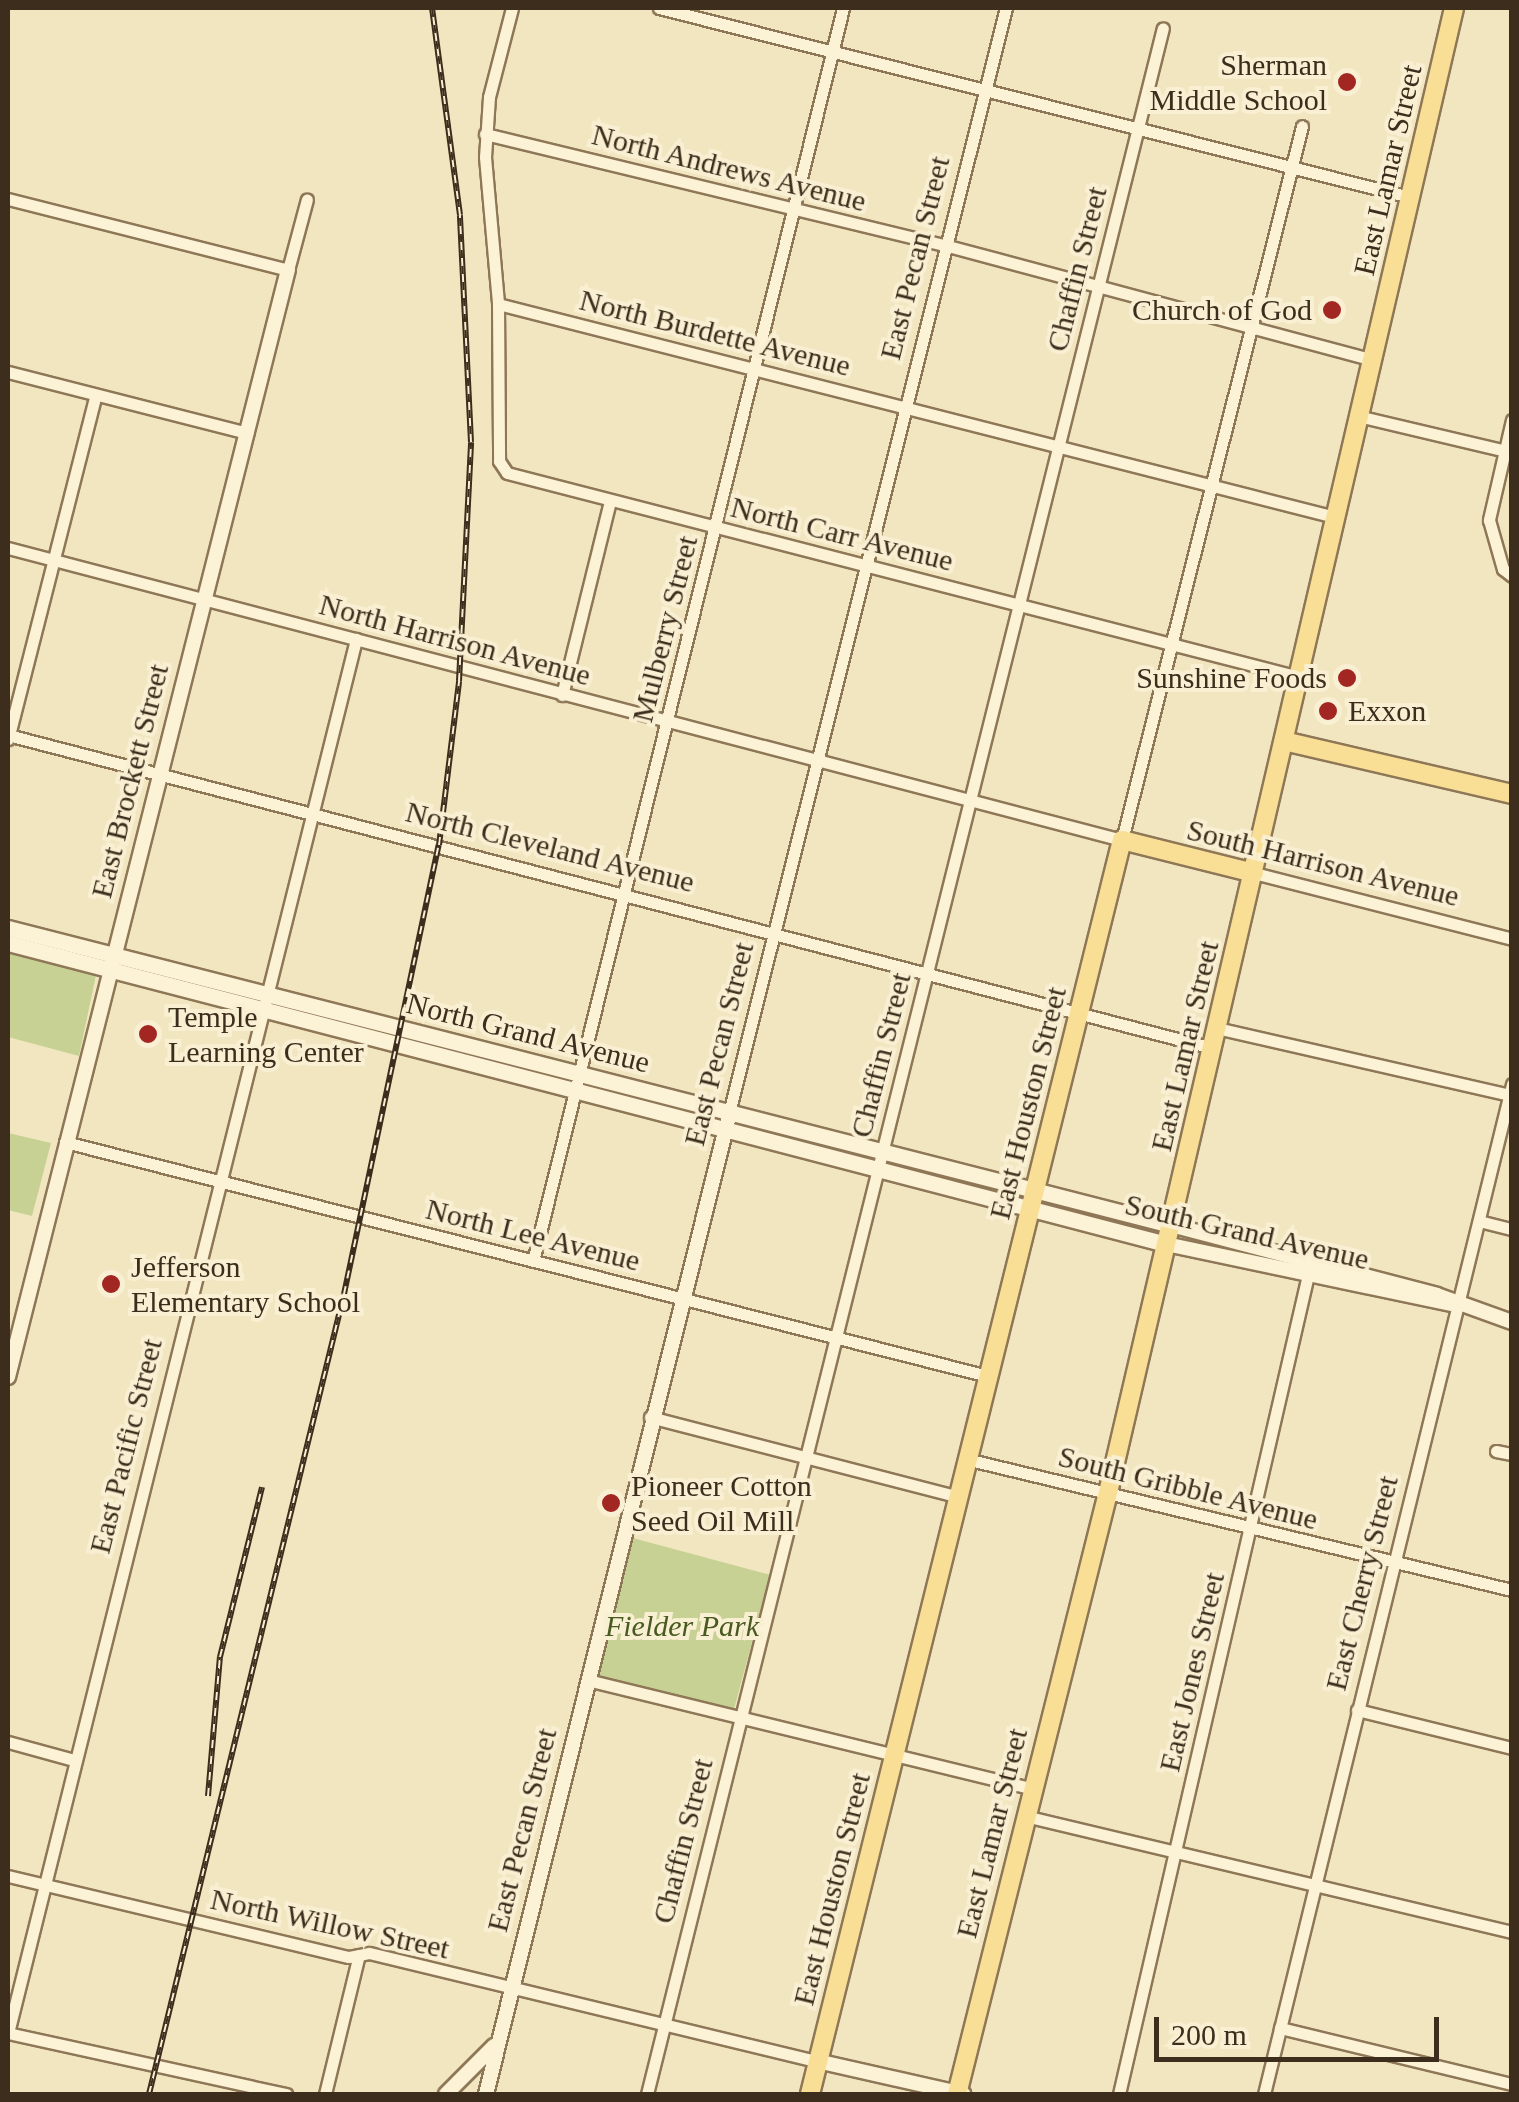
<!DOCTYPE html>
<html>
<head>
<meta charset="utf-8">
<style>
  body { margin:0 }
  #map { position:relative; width:1519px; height:2102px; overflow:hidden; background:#f2e6c1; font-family:Georgia,serif }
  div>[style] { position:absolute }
  .green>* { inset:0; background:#c7d194; transform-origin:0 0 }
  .roads { filter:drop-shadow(2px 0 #8e7757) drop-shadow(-2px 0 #8e7757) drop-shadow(0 2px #8e7757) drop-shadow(0 -2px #8e7757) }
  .minor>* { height:11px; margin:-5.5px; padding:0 5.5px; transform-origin:5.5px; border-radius:5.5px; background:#fcf2d6 }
  .tertiary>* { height:14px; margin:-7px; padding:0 7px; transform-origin:7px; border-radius:7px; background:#fcf2d6 }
  .secondary>* { height:15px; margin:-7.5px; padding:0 7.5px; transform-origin:7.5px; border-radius:7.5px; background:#fcf2d6 }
  .primary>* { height:18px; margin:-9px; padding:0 9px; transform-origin:9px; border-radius:9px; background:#f9df96 }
  .rail>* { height:6px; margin-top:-3px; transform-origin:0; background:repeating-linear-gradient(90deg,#f9efd2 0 8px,#3c2d1c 0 16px); box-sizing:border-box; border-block:2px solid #3c2d1c }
  .dots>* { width:28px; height:28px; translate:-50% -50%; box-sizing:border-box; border:5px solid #f9efd2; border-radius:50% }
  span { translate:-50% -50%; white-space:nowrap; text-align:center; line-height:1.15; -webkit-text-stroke:8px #f9efd2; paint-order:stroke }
  .poi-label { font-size:30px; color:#3c2d1c }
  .right { translate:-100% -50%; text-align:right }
  .left { translate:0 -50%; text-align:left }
  .street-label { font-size:30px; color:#3c2d1c }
  .park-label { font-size:30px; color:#495a21; font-style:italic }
  .frame { position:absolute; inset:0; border:10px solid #3c2d1c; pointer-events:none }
  .scale { position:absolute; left:1154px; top:2017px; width:285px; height:45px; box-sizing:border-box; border:5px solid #3c2d1c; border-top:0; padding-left:12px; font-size:30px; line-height:35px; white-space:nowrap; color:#3c2d1c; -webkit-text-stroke:8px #f9efd2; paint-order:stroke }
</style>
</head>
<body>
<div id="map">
  <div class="green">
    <div style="clip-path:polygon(8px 951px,96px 975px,79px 1056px,8px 1037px)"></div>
    <div style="clip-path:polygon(8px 1133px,51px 1143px,32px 1216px,8px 1210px)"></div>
    <div style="left:629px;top:1537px;width:146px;height:144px;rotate:15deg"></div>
  </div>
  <div class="roads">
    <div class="minor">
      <div style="left:512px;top:8px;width:92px;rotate:104.5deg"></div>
      <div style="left:489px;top:97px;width:60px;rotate:93.8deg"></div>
      <div style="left:485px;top:157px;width:148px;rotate:84.9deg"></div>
      <div style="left:498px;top:304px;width:157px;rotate:89.6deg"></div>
      <div style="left:499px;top:461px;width:14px;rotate:56deg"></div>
      <div style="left:507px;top:473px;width:818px;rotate:14.44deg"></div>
      <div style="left:659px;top:8px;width:774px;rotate:14.13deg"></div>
      <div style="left:485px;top:134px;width:476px;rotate:13.6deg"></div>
      <div style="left:948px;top:246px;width:439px;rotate:15deg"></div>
      <div style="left:8px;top:199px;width:289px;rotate:14.2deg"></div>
      <div style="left:288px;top:270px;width:73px;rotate:-75deg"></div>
      <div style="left:498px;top:304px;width:864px;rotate:14.28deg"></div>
      <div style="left:8px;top:372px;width:247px;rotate:14.3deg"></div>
      <div style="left:1358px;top:416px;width:156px;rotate:13.3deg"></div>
      <div style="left:1512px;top:420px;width:103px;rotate:103deg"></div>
      <div style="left:1489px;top:520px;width:51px;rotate:74.1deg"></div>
      <div style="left:1503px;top:569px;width:11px;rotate:38deg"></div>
      <div style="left:8px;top:548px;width:1152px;rotate:14.69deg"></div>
      <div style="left:1122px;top:840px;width:736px;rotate:-75.85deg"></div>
      <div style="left:562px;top:695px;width:200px;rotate:-76.1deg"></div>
      <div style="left:8px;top:735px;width:1244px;rotate:14.57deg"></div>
      <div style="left:8px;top:739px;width:355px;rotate:-75.7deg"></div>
      <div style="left:1254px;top:873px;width:266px;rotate:14.3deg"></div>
      <div style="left:1217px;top:1028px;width:300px;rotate:12.9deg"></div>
      <div style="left:729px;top:1113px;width:1139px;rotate:-75.93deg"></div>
      <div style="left:65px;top:1142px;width:952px;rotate:14.23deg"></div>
      <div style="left:1479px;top:1221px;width:34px;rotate:14deg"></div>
      <div style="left:533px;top:1261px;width:1291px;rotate:-76.1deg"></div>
      <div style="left:650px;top:1417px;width:319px;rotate:14.5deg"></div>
      <div style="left:1496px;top:1451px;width:16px;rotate:11deg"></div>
      <div style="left:970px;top:1460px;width:557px;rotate:13.49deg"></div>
      <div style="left:587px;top:1680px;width:455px;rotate:13.7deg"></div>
      <div style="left:1357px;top:1710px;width:160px;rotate:13.8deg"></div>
      <div style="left:8px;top:1742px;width:68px;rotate:15.3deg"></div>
      <div style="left:1025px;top:1816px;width:501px;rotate:13.4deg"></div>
      <div style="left:8px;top:1876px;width:350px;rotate:13.4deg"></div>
      <div style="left:349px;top:1957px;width:20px;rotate:-11deg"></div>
      <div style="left:369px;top:1953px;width:461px;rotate:13.6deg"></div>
      <div style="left:1280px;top:2028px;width:239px;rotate:13.6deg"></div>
      <div style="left:8px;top:2033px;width:1437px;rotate:-75.98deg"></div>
      <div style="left:8px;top:2033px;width:285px;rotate:12.4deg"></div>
      <div style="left:325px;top:2094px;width:143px;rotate:-76.3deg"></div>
      <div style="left:647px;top:2094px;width:2129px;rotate:-75.98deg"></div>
      <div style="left:1119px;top:2094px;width:850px;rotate:-77.01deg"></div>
      <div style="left:1264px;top:2094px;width:1040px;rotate:-76.2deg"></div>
    </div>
    <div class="tertiary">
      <div style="left:1171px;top:1225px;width:275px;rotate:14.7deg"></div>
      <div style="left:1437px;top:1295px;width:80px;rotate:19.8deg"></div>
      <div style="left:1166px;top:1244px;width:291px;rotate:11.9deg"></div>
      <div style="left:8px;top:1377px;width:1142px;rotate:-75.81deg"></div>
      <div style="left:817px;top:2061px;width:150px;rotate:12.7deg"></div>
      <div style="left:446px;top:2094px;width:68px;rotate:-45deg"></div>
      <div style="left:486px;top:2094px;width:1004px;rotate:-76.05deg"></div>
    </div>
    <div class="secondary">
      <div style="left:8px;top:928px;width:1200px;rotate:14.33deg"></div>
      <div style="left:8px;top:943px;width:1196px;rotate:14.57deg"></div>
    </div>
    <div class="primary">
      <div style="left:1284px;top:741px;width:234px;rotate:13.1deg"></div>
      <div style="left:810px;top:2094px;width:1292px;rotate:-76.03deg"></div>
      <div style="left:1122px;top:840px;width:136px;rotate:14deg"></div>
      <div style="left:957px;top:2094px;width:616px;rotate:-75.9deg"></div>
      <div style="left:1107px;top:1497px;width:1529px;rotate:-76.88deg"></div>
    </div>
  </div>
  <div class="rail">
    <div style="left:208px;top:1796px;width:140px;rotate:-85.1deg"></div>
    <div style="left:220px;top:1657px;width:175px;rotate:-76.1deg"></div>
    <div style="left:149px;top:2094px;width:823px;rotate:-76.3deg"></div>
    <div style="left:344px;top:1294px;width:459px;rotate:-78.1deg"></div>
    <div style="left:439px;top:845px;width:165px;rotate:-83deg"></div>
    <div style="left:459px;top:681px;width:239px;rotate:-87.1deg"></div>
    <div style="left:471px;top:442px;width:227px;rotate:-92.8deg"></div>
    <div style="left:460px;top:215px;width:209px;rotate:-97.7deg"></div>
  </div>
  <div class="dots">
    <div style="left:1347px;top:82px;background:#a22621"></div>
    <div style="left:1332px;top:310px;background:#a22621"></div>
    <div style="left:1347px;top:678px;background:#a22621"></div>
    <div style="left:1328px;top:711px;background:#a22621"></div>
    <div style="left:148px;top:1034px;background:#a22621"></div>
    <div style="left:111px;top:1284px;background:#a22621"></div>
    <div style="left:611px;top:1503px;background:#a22621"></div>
  </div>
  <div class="poi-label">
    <span class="right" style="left:1327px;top:82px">Sherman<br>Middle School</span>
    <span class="right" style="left:1312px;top:310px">Church of God</span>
    <span class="right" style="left:1327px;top:678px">Sunshine Foods</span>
    <span class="left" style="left:1348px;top:711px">Exxon</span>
    <span class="left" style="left:168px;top:1034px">Temple<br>Learning Center</span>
    <span class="left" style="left:131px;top:1284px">Jefferson<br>Elementary School</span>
    <span class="left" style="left:631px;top:1503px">Pioneer Cotton<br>Seed Oil Mill</span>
  </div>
  <div class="street-label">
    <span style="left:729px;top:168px;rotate:14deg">North Andrews Avenue</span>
    <span style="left:1388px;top:170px;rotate:-77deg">East Lamar Street</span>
    <span style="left:915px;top:258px;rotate:-76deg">East Pecan Street</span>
    <span style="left:1077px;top:269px;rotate:-76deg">Chaffin Street</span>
    <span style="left:715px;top:333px;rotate:14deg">North Burdette Avenue</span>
    <span style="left:842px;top:534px;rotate:14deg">North Carr Avenue</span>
    <span style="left:665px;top:629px;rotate:-76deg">Mulberry Street</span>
    <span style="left:455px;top:640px;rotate:15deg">North Harrison Avenue</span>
    <span style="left:130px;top:781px;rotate:-76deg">East Brockett Street</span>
    <span style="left:550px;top:847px;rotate:14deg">North Cleveland Avenue</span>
    <span style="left:1323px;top:863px;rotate:14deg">South Harrison Avenue</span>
    <span style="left:528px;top:1033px;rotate:14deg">North Grand Avenue</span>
    <span style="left:719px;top:1044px;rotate:-76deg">East Pecan Street</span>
    <span style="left:1185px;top:1046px;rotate:-77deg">East Lamar Street</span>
    <span style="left:881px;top:1055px;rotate:-76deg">Chaffin Street</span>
    <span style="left:1028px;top:1103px;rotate:-76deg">East Houston Street</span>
    <span style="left:1247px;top:1232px;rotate:13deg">South Grand Avenue</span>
    <span style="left:533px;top:1235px;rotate:14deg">North Lee Avenue</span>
    <span style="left:126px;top:1446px;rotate:-76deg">East Pacific Street</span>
    <span style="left:1188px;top:1488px;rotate:14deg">South Gribble Avenue</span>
    <span style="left:1362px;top:1583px;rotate:-76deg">East Cherry Street</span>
    <span style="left:1192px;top:1672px;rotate:-77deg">East Jones Street</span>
    <span style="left:522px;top:1830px;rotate:-76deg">East Pecan Street</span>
    <span style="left:992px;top:1833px;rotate:-76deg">East Lamar Street</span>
    <span style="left:683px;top:1841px;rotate:-76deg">Chaffin Street</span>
    <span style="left:832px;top:1889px;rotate:-76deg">East Houston Street</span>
    <span style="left:330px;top:1924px;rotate:12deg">North Willow Street</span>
  </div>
  <div class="park-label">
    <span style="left:682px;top:1626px">Fielder Park</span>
  </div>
  <div class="frame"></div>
  <div class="scale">200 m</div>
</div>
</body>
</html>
